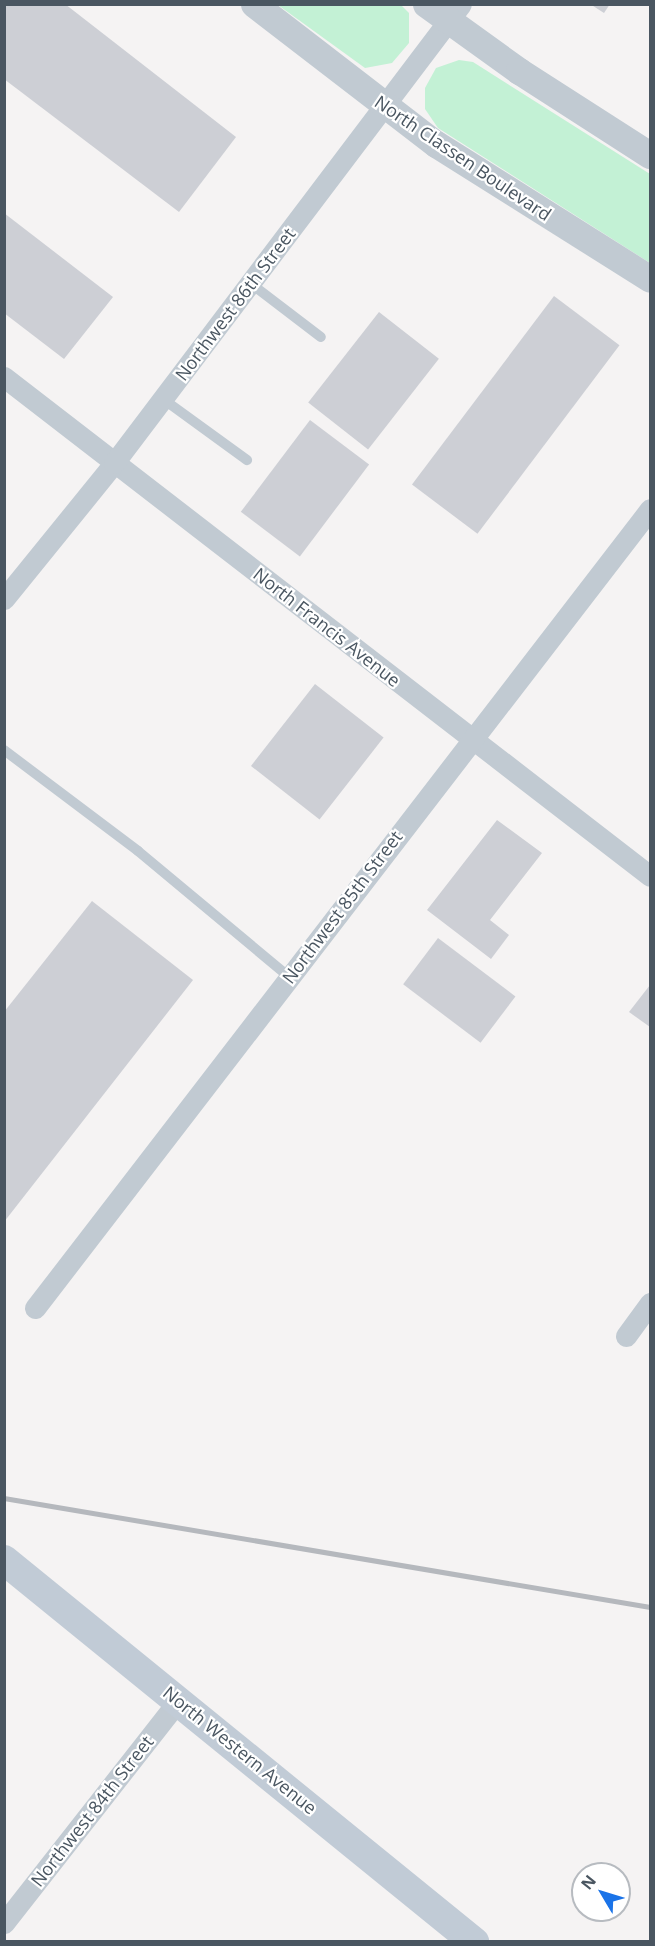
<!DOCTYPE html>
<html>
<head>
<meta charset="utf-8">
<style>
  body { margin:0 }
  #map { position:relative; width:655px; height:1946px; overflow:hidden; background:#f5f3f3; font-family:"Open Sans",sans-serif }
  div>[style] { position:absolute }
  .green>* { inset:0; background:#c3f1d5 }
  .building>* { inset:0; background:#cdcfd5; transform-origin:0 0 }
  .service>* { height:10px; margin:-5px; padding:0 5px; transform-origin:5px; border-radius:5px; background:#c1cad2 }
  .minor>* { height:21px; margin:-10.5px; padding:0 10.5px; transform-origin:10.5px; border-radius:10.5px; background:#c1cad2 }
  .tertiary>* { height:27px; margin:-13.5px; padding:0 13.5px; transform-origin:13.5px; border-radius:13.5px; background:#c1cad2 }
  .secondary>* { height:30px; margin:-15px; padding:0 15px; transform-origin:15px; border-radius:15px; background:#c1cbd6 }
  .rail>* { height:4.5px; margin:-2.25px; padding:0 2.25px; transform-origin:2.25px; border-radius:2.25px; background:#b5b8bd }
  span { translate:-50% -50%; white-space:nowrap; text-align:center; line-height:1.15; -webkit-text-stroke:4.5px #fff; paint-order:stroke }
  .street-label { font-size:18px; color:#4a5661 }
  .frame { position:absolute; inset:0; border:6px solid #4a5661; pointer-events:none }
  .north { position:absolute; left:571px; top:1862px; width:60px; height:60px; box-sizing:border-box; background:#fff; border:2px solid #b7bbc0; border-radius:50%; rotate:308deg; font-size:16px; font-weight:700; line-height:24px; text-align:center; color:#4a5661 }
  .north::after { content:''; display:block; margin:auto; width:21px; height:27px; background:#1a73e8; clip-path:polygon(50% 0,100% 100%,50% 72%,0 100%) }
</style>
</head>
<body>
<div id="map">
  <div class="green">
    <div style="clip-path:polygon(278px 5px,401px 5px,409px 13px,409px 43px,392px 63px,365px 68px)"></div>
    <div style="clip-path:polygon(459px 60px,473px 62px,650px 174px,650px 263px,438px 128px,425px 109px,425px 88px,436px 68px)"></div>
  </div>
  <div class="building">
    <div style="clip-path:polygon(4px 4px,65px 4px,236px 137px,179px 212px,4px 79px)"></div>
    <div style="clip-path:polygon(590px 4px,610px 4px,604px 13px)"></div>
    <div style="clip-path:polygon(4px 213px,113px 297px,64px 359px,4px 313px)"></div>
    <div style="left:554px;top:296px;width:82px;height:236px;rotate:37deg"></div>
    <div style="left:379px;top:312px;width:76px;height:115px;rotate:38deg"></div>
    <div style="left:310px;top:420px;width:74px;height:115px;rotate:37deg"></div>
    <div style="left:315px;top:684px;width:87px;height:104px;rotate:38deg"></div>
    <div style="clip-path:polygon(497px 820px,542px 853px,490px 920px,509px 935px,491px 959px,427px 910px)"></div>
    <div style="clip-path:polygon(92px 901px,193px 980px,4px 1222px,4px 1012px)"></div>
    <div style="left:438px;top:938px;width:97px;height:58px;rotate:37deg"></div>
    <div style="clip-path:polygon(650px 985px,650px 1027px,629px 1012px)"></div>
  </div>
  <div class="service">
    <div style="left:250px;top:283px;width:89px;rotate:37.3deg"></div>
    <div style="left:163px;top:399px;width:104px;rotate:36deg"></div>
    <div style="left:4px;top:750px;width:168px;rotate:37deg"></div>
    <div style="left:138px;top:851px;width:197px;rotate:39.8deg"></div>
  </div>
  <div class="minor">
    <div style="left:4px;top:377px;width:816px;rotate:37.68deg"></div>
    <div style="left:4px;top:599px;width:175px;rotate:-51deg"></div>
    <div style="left:114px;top:463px;width:575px;rotate:-52.91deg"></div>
    <div style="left:35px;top:1308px;width:1008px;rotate:-52.41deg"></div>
    <div style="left:626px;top:1336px;width:41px;rotate:-54deg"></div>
    <div style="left:4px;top:1923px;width:283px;rotate:-51.9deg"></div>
  </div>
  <div class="tertiary">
    <div style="left:254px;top:4px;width:230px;rotate:37.6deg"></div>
    <div style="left:436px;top:144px;width:253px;rotate:32.2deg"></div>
    <div style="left:426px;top:4px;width:115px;rotate:35.8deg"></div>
    <div style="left:519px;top:71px;width:156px;rotate:32.7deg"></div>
  </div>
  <div class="secondary">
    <div style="left:4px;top:1560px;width:606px;rotate:39.1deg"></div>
  </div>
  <div class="rail">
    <div style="left:4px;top:1498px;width:655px;rotate:9.58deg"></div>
  </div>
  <div class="street-label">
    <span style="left:463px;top:158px;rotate:34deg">North Classen Boulevard</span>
    <span style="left:235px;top:304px;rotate:-53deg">Northwest 86th Street</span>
    <span style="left:327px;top:627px;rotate:38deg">North Francis Avenue</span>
    <span style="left:342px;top:907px;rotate:-53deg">Northwest 85th Street</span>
    <span style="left:240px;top:1750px;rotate:39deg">North Western Avenue</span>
    <span style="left:92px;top:1811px;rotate:-52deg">Northwest 84th Street</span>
  </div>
  <div class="frame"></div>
  <div class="north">N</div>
</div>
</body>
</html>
